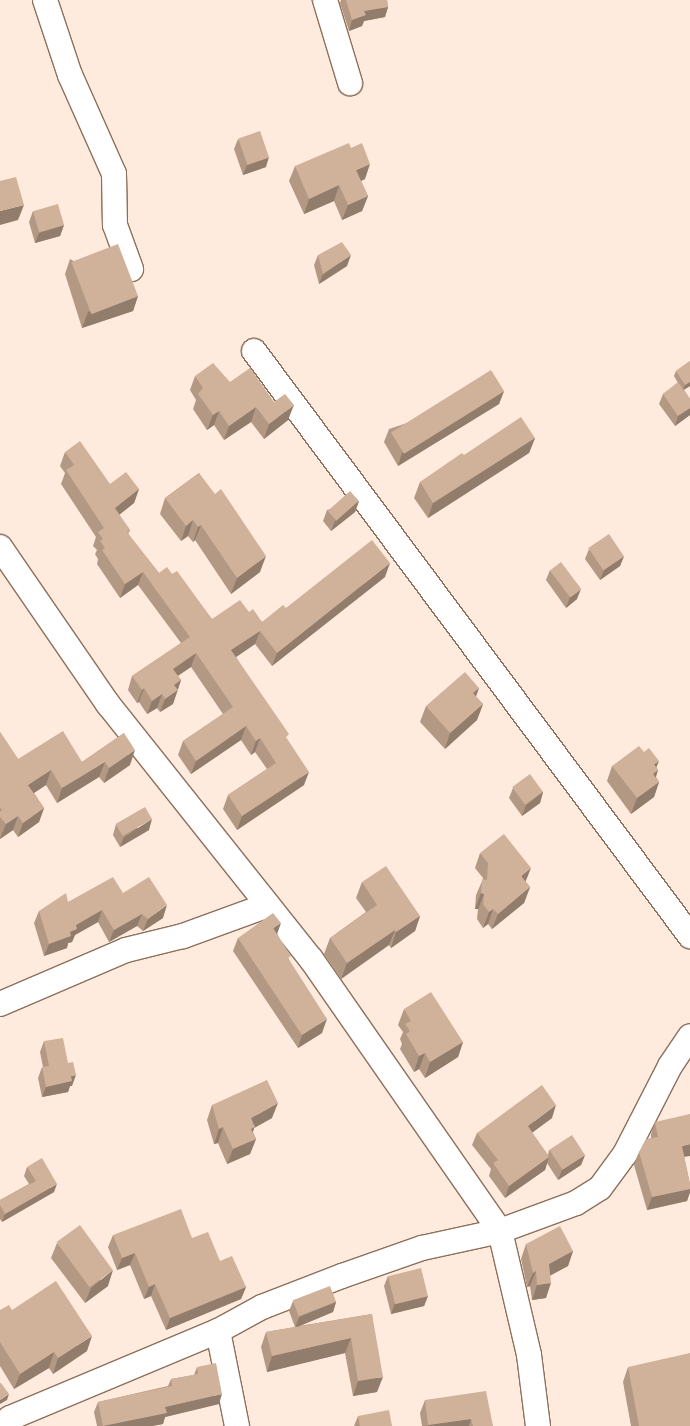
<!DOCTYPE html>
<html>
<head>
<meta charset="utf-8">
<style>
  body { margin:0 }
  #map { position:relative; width:690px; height:1426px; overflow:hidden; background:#feebdd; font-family:"PT Sans Narrow",sans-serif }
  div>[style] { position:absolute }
  .roads { filter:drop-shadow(1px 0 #8d705c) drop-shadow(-1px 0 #8d705c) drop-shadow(0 1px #8d705c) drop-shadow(0 -1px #8d705c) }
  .minor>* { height:24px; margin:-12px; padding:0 12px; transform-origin:12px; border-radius:12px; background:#fff }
  .wall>* { inset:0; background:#b39884 }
  .shaded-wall>* { inset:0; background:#927c6c }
  .building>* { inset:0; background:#d0b19a; transform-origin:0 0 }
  span { translate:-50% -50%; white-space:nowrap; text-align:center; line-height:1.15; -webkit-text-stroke:4px #fff; paint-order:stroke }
</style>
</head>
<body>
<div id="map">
  <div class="roads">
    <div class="minor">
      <div style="left:45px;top:0;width:79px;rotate:71.6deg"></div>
      <div style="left:70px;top:75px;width:108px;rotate:66deg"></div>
      <div style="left:114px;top:174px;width:51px;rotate:88.9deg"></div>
      <div style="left:115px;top:225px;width:47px;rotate:70deg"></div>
      <div style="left:325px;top:0;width:87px;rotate:73.2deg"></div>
      <div style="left:254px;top:351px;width:730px;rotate:53.3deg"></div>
      <div style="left:0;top:547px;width:191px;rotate:55.5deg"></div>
      <div style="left:108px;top:704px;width:326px;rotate:51.5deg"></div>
      <div style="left:311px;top:959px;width:331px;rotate:55.2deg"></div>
      <div style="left:500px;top:1231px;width:127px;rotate:76.8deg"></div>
      <div style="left:529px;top:1355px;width:72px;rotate:82.8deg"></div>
      <div style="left:0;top:1004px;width:137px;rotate:-23.2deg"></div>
      <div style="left:126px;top:950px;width:59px;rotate:-13.8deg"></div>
      <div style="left:183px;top:936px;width:90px;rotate:-20deg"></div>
      <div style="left:218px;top:1331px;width:97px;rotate:78.7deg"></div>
      <div style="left:1px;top:1426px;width:12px;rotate:-42deg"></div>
      <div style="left:10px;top:1418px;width:225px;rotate:-22.7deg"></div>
      <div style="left:218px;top:1331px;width:50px;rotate:-28.6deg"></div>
      <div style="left:262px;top:1307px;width:86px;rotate:-21.2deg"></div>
      <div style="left:342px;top:1276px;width:85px;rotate:-19.3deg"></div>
      <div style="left:422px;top:1248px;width:80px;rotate:-12.3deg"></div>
      <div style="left:500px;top:1231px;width:81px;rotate:-20.2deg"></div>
      <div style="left:576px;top:1203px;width:28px;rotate:-32deg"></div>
      <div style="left:600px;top:1188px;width:42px;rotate:-53.7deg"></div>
      <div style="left:625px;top:1154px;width:99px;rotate:-62.9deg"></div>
      <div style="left:670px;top:1066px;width:36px;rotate:-56deg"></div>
    </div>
  </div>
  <div class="wall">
    <div style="clip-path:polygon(341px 0,387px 0,388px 7px,385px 17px,364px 21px,362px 26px,349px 31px,340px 3px)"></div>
    <div style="clip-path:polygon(238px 139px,266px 167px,243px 175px,234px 149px)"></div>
    <div style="clip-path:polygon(295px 166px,365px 179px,361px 181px,368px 196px,362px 211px,342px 220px,334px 201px,304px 214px,289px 181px)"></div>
    <div style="clip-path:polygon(33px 211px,64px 225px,60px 236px,35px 243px,29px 222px)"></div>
    <div style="clip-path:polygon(318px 255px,347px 266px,319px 284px,314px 265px)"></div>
    <div style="clip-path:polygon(70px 259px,138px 296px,133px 311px,82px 328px,65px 274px)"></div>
    <div style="clip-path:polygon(690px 361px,690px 386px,684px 390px,690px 399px,690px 415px,675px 426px,659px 404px,663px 394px,678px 383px,674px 376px,676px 371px)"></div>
    <div style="clip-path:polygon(195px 376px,230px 382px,274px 402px,288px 420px,264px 439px,251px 422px,224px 440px,214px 425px,207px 430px,193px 409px,196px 400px,190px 390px)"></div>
    <div style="clip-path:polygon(504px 391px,499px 404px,398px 466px,384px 442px,389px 429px)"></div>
    <div style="clip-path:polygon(535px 438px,529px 453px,428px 518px,414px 498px,420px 482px,464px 455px)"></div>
    <div style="clip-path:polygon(65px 452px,110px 484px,139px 489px,134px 503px,119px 515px,130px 530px,128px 534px,159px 573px,172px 574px,212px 619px,249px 612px,262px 622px,286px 608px,385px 577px,272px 666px,255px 644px,236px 657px,287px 740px,304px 785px,237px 830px,223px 809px,228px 795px,267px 769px,255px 752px,251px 755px,241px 740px,191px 774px,178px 755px,183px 741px,223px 714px,191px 667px,178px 676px,181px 680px,173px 704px,160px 712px,157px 708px,147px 714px,139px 702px,137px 703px,128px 690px,132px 676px,181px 643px,138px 585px,120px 598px,97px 564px,98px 559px,95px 554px,97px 550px,93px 546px,96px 537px,61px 484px,65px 473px,60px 466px)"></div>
    <div style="clip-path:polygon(199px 473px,260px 572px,231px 594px,195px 540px,193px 542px,188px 536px,181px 541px,160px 514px,165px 498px)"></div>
    <div style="clip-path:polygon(359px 501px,355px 512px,331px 531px,323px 521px,327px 510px)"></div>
    <div style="clip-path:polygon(589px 549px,624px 556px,620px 566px,600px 580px,585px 559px)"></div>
    <div style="clip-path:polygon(550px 570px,577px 599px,566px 608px,546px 580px)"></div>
    <div style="clip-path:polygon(479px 688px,476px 697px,483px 704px,477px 720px,445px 749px,420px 722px,426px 706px)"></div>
    <div style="clip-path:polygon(0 732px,18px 759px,82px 762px,124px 733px,130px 765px,104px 783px,99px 777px,57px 803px,46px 785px,34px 793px,44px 808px,39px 822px,18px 837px,13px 830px,0 839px)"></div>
    <div style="clip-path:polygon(612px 766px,656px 767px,658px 770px,656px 777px,659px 782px,654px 797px,631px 814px,607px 781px)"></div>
    <div style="clip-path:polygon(513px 788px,543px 792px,540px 803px,522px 816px,509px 798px)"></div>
    <div style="clip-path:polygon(116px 824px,149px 830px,120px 847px,113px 835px)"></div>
    <div style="clip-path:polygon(480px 853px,526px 882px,530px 887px,524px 903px,492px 929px,488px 924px,483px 928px,477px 919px,478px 909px,475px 909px,476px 895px,483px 879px,483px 878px,475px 868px)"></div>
    <div style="clip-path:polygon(362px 882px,420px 916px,415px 931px,391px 948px,389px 945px,341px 979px,324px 954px,330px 938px,366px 912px,356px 898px)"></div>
    <div style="clip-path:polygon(123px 893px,163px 918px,143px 931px,137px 926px,109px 942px,98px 922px,75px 935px,72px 942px,68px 943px,67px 948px,44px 956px,34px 923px,39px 911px,68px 902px)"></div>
    <div style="clip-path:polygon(277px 933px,322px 1033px,298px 1048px,233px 951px,238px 938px)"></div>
    <div style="clip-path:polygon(404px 1009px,463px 1042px,458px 1057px,425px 1078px,419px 1069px,414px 1072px,400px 1049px,402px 1044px,400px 1039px,403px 1032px,398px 1025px)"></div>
    <div style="clip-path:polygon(44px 1041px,72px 1086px,70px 1086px,68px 1092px,42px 1097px,38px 1078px,42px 1067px,43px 1067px,40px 1052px)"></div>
    <div style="clip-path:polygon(212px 1105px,272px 1118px,254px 1128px,253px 1132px,256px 1139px,250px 1154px,227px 1164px,218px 1143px,214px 1144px,207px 1120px)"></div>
    <div style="clip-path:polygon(552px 1118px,532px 1133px,548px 1155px,549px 1150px,585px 1155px,581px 1165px,558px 1180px,547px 1163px,545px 1170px,505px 1198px,489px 1176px,491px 1169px,472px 1145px,477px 1133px)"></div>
    <div style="clip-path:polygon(655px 1122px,684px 1157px,690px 1184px,690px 1192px,687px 1201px,647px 1210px,634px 1165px,639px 1152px,651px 1138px,651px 1134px)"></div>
    <div style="clip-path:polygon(27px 1167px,54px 1192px,2px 1222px,0 1219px,0 1200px,29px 1184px,24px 1176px)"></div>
    <div style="clip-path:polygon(113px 1235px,192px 1238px,220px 1261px,246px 1287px,241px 1299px,166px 1330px,151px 1296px,144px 1299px,130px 1265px,117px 1270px,108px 1247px)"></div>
    <div style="clip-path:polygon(57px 1243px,108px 1286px,85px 1303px,51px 1258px)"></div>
    <div style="clip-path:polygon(526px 1244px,573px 1251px,568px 1266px,550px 1275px,546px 1298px,532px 1300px,530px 1286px,527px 1287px,521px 1259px)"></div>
    <div style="clip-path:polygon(388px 1276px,428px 1296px,424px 1306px,391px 1314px,384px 1286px)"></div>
    <div style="clip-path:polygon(293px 1301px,336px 1302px,333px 1312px,299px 1326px,372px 1314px,377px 1392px,353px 1396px,345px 1353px,267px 1372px,261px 1347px,266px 1332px,295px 1327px,289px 1311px)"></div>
    <div style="clip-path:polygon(0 1310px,12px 1310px,87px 1351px,53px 1374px,49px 1368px,14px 1389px,0 1366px)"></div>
    <div style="clip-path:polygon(197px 1367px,219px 1404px,165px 1417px,163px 1424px,152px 1426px,97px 1426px,94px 1412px,98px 1402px,168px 1386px,171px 1379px,194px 1375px)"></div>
    <div style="clip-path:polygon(628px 1367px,690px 1426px,631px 1426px,623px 1382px)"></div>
    <div style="clip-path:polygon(425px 1400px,493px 1426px,422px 1426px,420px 1413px)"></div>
    <div style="clip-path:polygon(358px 1416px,392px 1426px,354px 1426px)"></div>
  </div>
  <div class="shaded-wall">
    <div style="clip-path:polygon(388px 7px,385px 17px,364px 21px,362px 26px,349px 31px,352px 20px,364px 11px)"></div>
    <div style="clip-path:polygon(269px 157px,266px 167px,243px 175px,247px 165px)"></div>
    <div style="clip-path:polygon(370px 164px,365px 179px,350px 186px,356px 170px)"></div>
    <div style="clip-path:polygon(339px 185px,334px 201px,304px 214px,309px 199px)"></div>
    <div style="clip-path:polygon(368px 196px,362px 211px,342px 220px,348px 205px)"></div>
    <div style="clip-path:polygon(24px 205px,18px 220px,0 225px,0 211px)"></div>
    <div style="clip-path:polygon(64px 225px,60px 236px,35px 243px,39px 233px)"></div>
    <div style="clip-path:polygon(351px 255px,347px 266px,319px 284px,323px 274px)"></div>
    <div style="clip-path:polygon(138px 296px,133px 311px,82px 328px,88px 312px)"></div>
    <div style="clip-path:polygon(690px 382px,690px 386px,683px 390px,685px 385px)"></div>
    <div style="clip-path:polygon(504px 391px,499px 404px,398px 466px,402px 453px)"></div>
    <div style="clip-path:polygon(294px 405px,288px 420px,264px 439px,269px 424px)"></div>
    <div style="clip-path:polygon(256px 407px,251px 422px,224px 440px,229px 426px)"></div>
    <div style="clip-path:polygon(690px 408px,690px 415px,675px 426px,678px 416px)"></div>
    <div style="clip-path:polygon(219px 411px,214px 425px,207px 430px,213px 415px)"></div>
    <div style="clip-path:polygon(535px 438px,529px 453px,428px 518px,433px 503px)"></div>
    <div style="clip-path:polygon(139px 489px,134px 503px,110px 522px,115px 508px)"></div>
    <div style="clip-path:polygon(359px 501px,355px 512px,331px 531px,335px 521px)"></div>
    <div style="clip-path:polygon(193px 520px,188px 536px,181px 541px,186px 526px)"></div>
    <div style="clip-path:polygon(201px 525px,195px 540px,193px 542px,198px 527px)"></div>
    <div style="clip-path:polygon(266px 556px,260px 572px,231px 594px,237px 578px)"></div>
    <div style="clip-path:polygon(624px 556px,620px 566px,600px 580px,604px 570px)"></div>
    <div style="clip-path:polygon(390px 563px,385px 577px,272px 666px,277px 653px)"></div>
    <div style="clip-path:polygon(143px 572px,138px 585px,120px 598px,125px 584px)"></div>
    <div style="clip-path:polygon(581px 589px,577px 599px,566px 608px,570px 597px)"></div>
    <div style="clip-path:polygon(260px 631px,255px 644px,226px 664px,231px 650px)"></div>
    <div style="clip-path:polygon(196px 653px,191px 667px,168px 682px,173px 669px)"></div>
    <div style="clip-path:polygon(181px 680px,173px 704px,160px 712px,165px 699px,174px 685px)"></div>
    <div style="clip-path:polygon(144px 688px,139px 702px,137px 703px,142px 690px)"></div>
    <div style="clip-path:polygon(479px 688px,473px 703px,473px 693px)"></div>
    <div style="clip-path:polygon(162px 694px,157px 708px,147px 714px,152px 701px)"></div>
    <div style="clip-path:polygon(483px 704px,477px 720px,445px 749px,450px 733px)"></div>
    <div style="clip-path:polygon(246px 726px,241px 740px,191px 774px,196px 761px)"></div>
    <div style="clip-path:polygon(260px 738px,255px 752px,251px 755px,256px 741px)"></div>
    <div style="clip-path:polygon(135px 750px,130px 765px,104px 783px,109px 768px)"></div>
    <div style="clip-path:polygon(659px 761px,654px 773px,658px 770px,653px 785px,654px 764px)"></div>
    <div style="clip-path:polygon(105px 762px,99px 777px,57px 803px,62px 788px)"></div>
    <div style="clip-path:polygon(51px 770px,46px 785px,23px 800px,28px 785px)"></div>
    <div style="clip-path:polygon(309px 772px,304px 785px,237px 830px,242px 816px)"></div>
    <div style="clip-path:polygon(659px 782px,654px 797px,631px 814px,637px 798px)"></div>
    <div style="clip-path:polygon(543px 792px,540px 803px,522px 816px,526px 805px)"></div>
    <div style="clip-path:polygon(44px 808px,39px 822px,18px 837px,23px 823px)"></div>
    <div style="clip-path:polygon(18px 816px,13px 830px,0 839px,6px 824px)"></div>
    <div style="clip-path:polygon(152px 819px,149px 830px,120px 847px,124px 837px)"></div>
    <div style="clip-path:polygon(531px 868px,525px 883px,521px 876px)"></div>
    <div style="clip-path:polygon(530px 887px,524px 903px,492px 929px,498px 914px)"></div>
    <div style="clip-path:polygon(481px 893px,484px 894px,478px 909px,475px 909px)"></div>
    <div style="clip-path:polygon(167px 905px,163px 918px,143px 931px,148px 919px)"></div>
    <div style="clip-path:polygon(493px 909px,488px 924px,483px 928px,489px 912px)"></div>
    <div style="clip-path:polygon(102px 910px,98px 922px,75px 935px,72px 942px,68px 943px,67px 948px,44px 956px,49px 944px,70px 932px,76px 925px)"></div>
    <div style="clip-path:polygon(142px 914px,137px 926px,109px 942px,114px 930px)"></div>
    <div style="clip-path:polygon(420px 916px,415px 931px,391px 948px,396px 932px)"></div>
    <div style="clip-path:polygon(281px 923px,276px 937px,273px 928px)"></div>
    <div style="clip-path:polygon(395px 930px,389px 945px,341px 979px,347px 963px)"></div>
    <div style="clip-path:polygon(327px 1019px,322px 1033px,298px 1048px,302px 1035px)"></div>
    <div style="clip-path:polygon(463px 1042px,458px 1057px,425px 1078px,430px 1062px)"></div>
    <div style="clip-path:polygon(425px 1053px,419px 1069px,414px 1072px,419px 1056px)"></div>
    <div style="clip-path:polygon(76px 1075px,72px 1086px,70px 1086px,68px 1092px,42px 1097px,46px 1087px,71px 1076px)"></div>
    <div style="clip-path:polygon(278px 1103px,272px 1118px,254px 1128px,250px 1142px,256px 1139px,250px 1154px,227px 1164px,233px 1149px,251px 1118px)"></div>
    <div style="clip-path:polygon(556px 1105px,552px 1118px,523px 1139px,528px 1126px)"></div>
    <div style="clip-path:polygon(223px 1127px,218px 1143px,214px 1144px,219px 1129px)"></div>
    <div style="clip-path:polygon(690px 1144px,690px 1156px,677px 1158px,682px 1146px)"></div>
    <div style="clip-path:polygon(585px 1155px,581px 1165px,558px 1180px,562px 1170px)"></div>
    <div style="clip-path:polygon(549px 1157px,545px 1170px,505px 1198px,509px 1186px)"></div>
    <div style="clip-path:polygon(57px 1184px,54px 1192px,2px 1222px,5px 1214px)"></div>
    <div style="clip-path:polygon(690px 1189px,690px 1192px,687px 1201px,647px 1210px,652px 1197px)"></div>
    <div style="clip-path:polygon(573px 1251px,568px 1266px,544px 1279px,549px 1264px)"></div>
    <div style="clip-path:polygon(135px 1253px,130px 1265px,117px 1270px,122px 1258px)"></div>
    <div style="clip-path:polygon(113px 1270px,108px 1286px,85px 1303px,91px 1288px)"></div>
    <div style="clip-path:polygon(536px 1271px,530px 1286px,527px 1287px,533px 1273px)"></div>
    <div style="clip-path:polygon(551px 1283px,546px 1298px,532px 1300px,537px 1285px)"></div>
    <div style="clip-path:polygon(155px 1284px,151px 1296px,144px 1299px,149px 1287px)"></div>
    <div style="clip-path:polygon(246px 1287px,241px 1299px,166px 1330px,170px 1318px)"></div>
    <div style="clip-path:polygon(428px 1296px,424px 1306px,391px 1314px,395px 1303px)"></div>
    <div style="clip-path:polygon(336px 1302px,333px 1312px,295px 1328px,299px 1317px)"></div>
    <div style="clip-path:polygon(92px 1336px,87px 1351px,53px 1374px,58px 1358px)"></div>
    <div style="clip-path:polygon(351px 1338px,345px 1353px,267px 1372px,272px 1356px)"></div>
    <div style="clip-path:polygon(54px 1352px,49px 1368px,14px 1389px,20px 1374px)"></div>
    <div style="clip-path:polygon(383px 1377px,377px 1392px,353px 1396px,358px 1381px)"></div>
    <div style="clip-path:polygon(9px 1394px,7px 1400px,0 1404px,0 1400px)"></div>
    <div style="clip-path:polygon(222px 1394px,219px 1404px,165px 1417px,163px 1424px,152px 1426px,103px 1426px,165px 1407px)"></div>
    <div style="clip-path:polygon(471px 1419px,469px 1426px,428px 1426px,428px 1425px)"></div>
  </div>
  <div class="building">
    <div style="clip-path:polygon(346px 0,387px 0,388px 7px,364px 11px,366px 15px,352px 20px)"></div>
    <div style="left:260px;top:131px;width:28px;height:23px;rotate:71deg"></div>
    <div style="clip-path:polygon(349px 143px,351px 148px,362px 143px,370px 164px,356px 170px,368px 196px,348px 205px,339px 185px,309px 199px,295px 166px)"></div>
    <div style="clip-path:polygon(16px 177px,24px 205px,0 211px,0 181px)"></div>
    <div style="left:58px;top:204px;width:22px;height:26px;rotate:74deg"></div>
    <div style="clip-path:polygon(342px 242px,351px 255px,323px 274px,318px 255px)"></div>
    <div style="left:118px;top:244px;width:56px;height:50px;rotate:69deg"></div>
    <div style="clip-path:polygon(690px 361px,690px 382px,685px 385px,676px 371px)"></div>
    <div style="clip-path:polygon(213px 363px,230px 382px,250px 368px,274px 402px,285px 394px,294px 405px,269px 424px,256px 407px,229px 426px,219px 411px,213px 415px,198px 394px,203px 388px,195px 376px)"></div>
    <div style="left:491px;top:370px;width:25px;height:118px;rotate:58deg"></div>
    <div style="clip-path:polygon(678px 382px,690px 399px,690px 408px,678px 416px,663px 394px)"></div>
    <div style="clip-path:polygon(521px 417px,535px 438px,433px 503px,420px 482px,462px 453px,464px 455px)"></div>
    <div style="clip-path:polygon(80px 441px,110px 484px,126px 472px,139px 489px,115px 508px,130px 530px,127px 532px,159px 573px,167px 567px,172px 574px,177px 571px,212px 619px,240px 600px,249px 612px,253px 609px,262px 622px,283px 605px,286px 608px,372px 540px,390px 563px,277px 653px,260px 631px,231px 650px,289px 734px,286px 737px,309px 772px,242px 816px,228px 795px,276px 763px,260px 738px,256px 741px,246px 726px,196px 761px,183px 741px,233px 707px,196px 653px,173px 669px,181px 680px,174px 685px,178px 690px,165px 699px,162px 694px,152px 701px,144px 688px,142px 690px,132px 676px,190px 637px,143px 572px,125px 584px,102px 550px,105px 548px,100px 541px,103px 539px,98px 532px,104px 528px,66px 470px,74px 465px,65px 452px)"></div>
    <div style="clip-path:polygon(199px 473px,215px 494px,221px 489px,266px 556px,237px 578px,201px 525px,198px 527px,193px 520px,186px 526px,165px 498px)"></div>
    <div style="left:350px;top:491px;width:13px;height:30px;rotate:48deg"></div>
    <div style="left:609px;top:534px;width:27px;height:25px;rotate:56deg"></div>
    <div style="left:561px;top:562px;width:34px;height:14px;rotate:53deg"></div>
    <div style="clip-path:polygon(465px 672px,479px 688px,473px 693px,483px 704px,450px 733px,426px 706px)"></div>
    <div style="clip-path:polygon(63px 731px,82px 762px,124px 733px,135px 750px,109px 768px,105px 762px,62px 788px,51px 770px,28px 785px,44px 808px,23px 823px,18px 816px,6px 824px,0 817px,0 812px,2px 810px,0 807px,0 732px,18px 759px)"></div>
    <div style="clip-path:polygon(639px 746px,644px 752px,649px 748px,659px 761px,654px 764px,658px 770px,653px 774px,659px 782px,637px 798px,612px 766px)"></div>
    <div style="left:530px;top:774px;width:22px;height:22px;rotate:54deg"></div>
    <div style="left:145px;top:807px;width:14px;height:34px;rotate:60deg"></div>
    <div style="clip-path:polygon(504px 834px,531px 868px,521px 876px,530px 887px,498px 914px,493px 909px,489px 912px,483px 904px,484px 894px,481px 893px,482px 879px,487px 880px,488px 863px,480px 853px)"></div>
    <div style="clip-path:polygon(386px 866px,420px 916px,396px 932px,395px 930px,347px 963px,330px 938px,377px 905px,362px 882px)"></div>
    <div style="clip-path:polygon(113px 877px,123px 893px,149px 877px,167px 905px,148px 919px,142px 914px,114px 930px,102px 910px,76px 925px,77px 929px,70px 932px,71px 936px,49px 944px,39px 911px,66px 893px,68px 902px)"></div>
    <div style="clip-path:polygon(273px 913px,281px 923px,273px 928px,291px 956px,288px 958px,327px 1019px,302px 1035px,238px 938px)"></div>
    <div style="clip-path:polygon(431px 992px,463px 1042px,430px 1062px,425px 1053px,419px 1056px,406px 1034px,410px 1031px,405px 1024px,411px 1021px,404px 1009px)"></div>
    <div style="clip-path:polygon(63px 1038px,68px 1063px,73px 1062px,76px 1075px,71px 1076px,72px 1081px,46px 1087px,42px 1067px,49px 1066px,44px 1041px)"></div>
    <div style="clip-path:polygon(267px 1080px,278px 1103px,251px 1118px,255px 1127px,251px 1129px,256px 1139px,233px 1149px,223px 1127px,219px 1129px,212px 1105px)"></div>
    <div style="clip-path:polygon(542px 1085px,556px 1105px,528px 1126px,549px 1157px,509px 1186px,493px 1163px,498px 1160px,477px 1133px)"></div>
    <div style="clip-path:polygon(690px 1114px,690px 1144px,682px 1146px,690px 1184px,690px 1189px,652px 1197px,639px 1152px,646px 1139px,658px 1137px,655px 1122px)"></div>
    <div style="left:572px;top:1135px;width:24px;height:27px;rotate:57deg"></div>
    <div style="clip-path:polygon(42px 1158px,57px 1184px,5px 1214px,0 1205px,0 1200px,36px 1181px,27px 1167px)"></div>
    <div style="clip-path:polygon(181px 1209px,192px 1238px,208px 1232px,220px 1261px,232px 1256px,246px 1287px,170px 1318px,155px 1284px,149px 1287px,135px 1253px,122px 1258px,113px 1235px)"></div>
    <div style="left:80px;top:1225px;width:56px;height:29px;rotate:54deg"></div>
    <div style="clip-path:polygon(560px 1226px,573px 1251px,549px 1264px,551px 1283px,537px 1285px,536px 1271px,533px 1273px,526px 1244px)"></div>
    <div style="left:421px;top:1268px;width:29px;height:34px;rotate:76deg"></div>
    <div style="clip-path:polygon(56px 1281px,92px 1336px,58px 1358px,54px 1352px,20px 1374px,0 1342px,0 1310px,9px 1305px,12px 1310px)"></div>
    <div style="left:330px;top:1286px;width:17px;height:40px;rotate:69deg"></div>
    <div style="clip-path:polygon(372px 1314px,383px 1377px,358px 1381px,351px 1338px,272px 1356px,266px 1332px)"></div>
    <div style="clip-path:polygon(690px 1353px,690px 1426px,639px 1426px,628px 1367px)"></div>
    <div style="clip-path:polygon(216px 1363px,222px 1394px,165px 1407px,167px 1413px,103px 1426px,98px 1402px,172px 1386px,171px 1379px,198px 1374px,197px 1367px)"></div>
    <div style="clip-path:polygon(0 1383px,1px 1383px,9px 1394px,0 1400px)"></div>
    <div style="clip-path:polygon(486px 1391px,493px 1426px,473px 1426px,471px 1419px,428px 1425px,425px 1400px)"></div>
    <div style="clip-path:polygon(389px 1410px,392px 1426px,360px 1426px,358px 1416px)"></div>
  </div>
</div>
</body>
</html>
